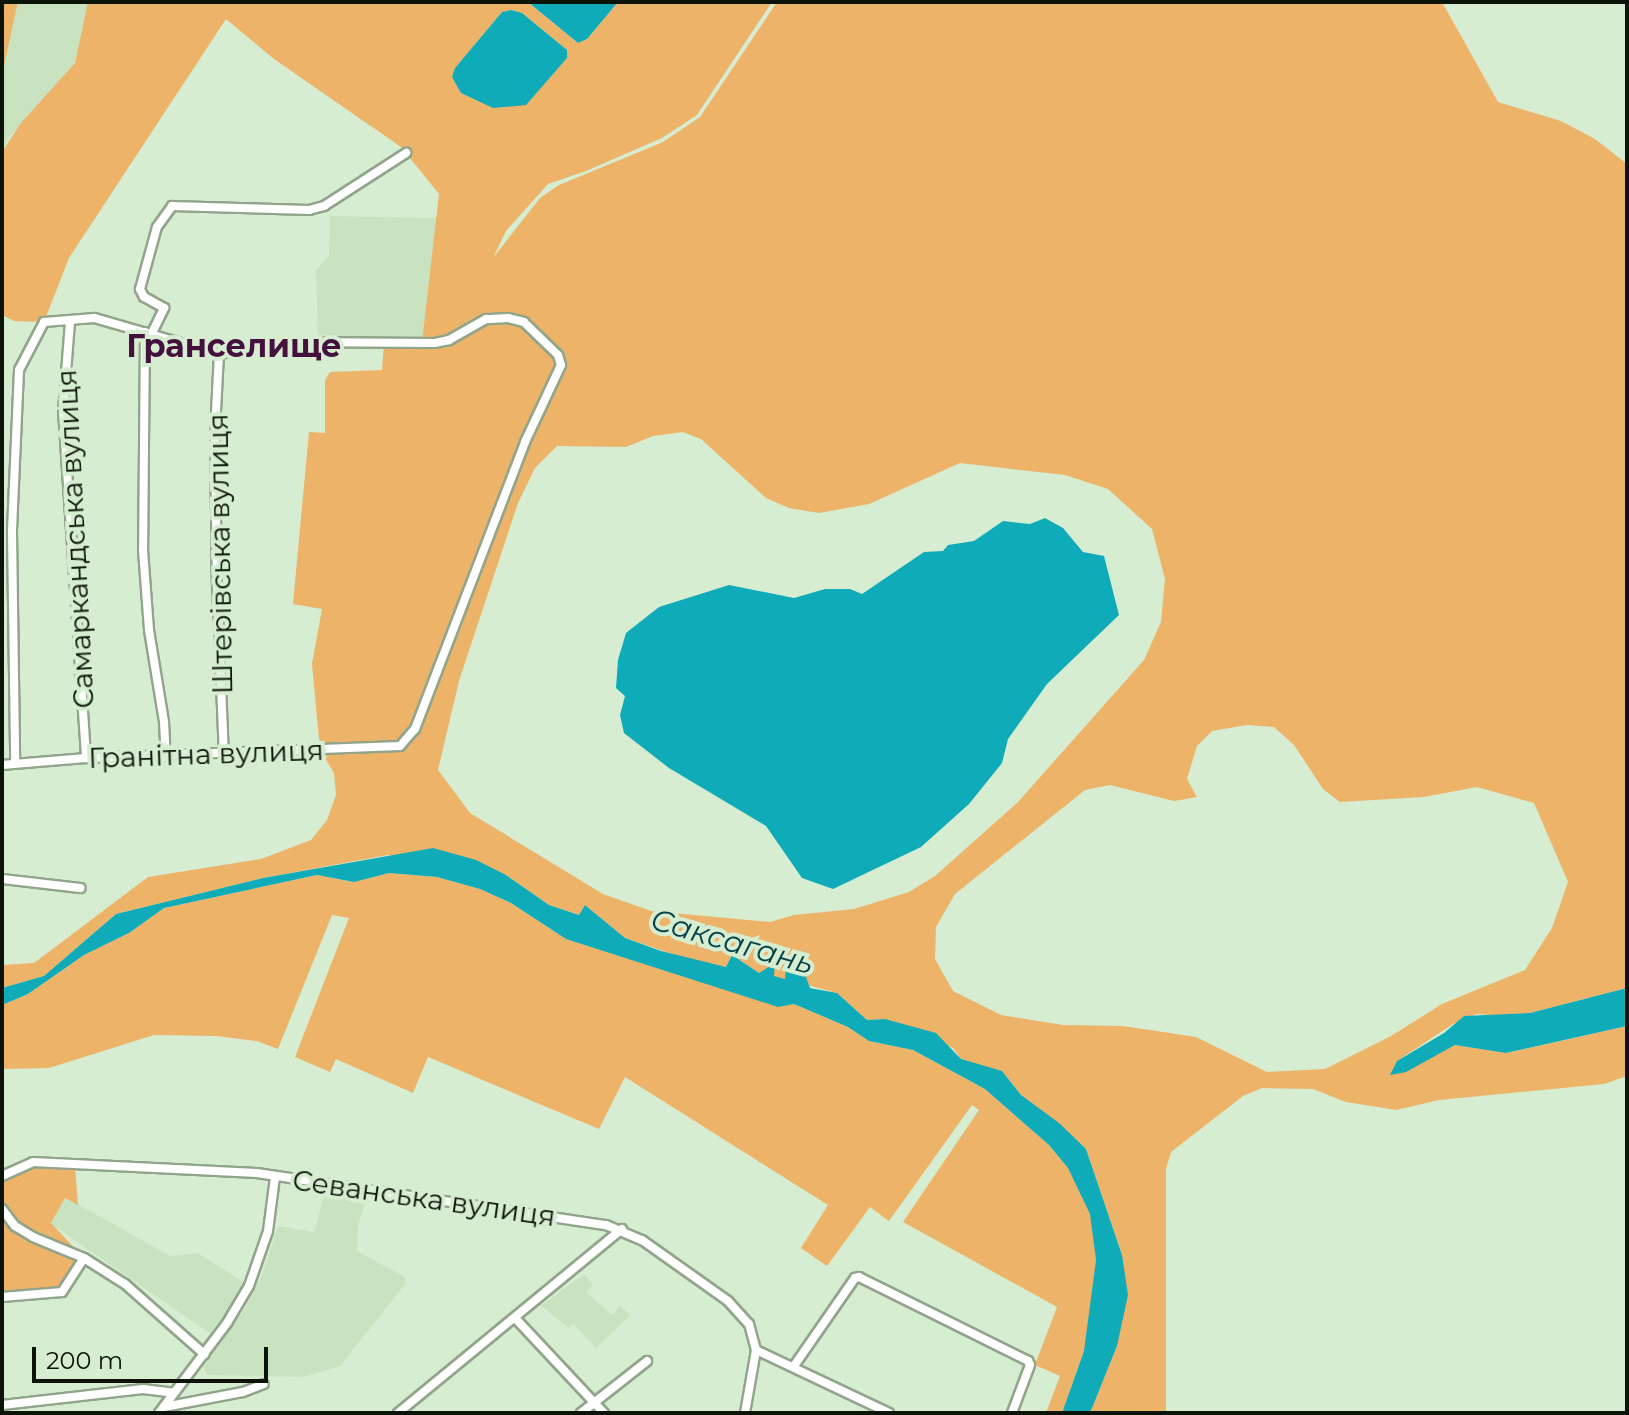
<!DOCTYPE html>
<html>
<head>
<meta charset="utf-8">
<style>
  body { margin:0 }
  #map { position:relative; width:1629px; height:1415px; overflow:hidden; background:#d7edd1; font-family:Montserrat,sans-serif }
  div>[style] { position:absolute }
  .built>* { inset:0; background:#c9e3c1 }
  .green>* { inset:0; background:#ecb369 }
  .water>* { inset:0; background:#0fabb9 }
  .roads { filter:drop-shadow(2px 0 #91a58b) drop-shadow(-2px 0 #91a58b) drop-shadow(0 2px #91a58b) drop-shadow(0 -2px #91a58b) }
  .street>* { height:8px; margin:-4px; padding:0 4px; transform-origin:4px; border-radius:4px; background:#fff }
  span { translate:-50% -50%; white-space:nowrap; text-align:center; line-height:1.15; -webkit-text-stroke:8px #d7edd1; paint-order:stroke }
  .street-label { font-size:28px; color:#0c1309 }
  .water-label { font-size:30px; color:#064349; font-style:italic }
  .quarter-label { font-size:32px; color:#44103e; font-weight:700 }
  .frame { position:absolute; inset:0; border:4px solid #0c1309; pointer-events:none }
  .scale { position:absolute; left:32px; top:1347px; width:236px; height:36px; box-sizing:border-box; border:4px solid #0c1309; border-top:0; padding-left:10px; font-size:24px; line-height:28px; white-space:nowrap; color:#0c1309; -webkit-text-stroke:6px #d7edd1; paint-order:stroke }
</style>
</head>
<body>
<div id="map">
  <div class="built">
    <div style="clip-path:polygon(18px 2px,88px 2px,75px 63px,8px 139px,2px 152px,2px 75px)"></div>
    <div style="clip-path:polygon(330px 216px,437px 218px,422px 342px,318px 343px,316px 270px,329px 256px)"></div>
    <div style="clip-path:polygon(327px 1186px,364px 1191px,366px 1201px,358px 1225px,357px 1251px,405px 1277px,406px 1283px,340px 1366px,304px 1377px,207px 1375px,203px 1367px,244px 1310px,262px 1276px,278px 1226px,314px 1232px)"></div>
    <div style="clip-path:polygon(65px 1197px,170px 1256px,198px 1253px,246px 1284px,236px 1304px,211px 1334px,51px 1224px)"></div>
    <div style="clip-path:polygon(584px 1274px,593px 1285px,586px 1292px,612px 1315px,620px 1306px,630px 1315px,596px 1348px,573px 1324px,569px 1328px,541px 1306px)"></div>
  </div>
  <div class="green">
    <div style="clip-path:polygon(2px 2px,18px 2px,2px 75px)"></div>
    <div style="clip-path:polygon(evenodd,88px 2px,528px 2px,578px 43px,587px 39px,618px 2px,772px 2px,697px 115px,662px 138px,586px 171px,548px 184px,506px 231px,493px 258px,540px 198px,559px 185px,663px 142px,700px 117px,777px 2px,1442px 2px,1498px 102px,1561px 121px,1595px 139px,1627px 164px,1627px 988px,1530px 1013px,1504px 1016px,1477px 1014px,1453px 1024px,1397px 1061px,1433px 1055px,1455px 1045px,1507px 1053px,1627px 1026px,1627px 1076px,1604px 1084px,1439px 1100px,1396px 1110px,1346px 1102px,1313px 1089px,1262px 1088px,1243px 1096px,1171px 1152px,1166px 1169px,1166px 1413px,1090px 1413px,1117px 1346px,1122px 1255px,1086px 1149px,1021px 1095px,1002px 1071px,974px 1065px,961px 1059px,953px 1048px,885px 1019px,867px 1020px,837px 993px,773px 976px,775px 965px,759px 973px,732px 955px,726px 967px,699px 963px,625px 938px,585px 905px,579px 915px,549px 905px,506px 875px,388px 855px,263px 878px,116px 914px,44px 976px,2px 988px,2px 965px,34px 963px,148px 877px,261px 859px,311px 840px,327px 820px,336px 795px,334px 773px,320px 750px,312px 664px,322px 609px,293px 604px,309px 432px,325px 433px,325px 380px,330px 372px,382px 370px,384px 343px,422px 342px,439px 194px,401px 147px,274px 59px,226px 19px,69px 258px,44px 322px,14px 321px,2px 315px,2px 152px,21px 123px,75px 63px,88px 2px,511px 10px,522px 13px,567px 50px,567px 58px,526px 104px,493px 107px,461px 93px,455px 68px,502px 12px,511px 10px,88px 2px,683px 432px,701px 439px,766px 498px,789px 508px,819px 513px,869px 504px,960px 463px,1065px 475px,1108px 489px,1152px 529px,1165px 579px,1161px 622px,1144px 660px,1018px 802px,935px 876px,909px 892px,854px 909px,794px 915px,770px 922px,651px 911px,603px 894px,470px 813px,438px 770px,459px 681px,518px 503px,535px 468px,557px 446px,626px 447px,653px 436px,683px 432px,88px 2px,1247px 725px,1274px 727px,1294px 745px,1323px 789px,1340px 802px,1424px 797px,1477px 787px,1534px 803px,1568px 882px,1552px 928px,1525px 970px,1442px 1004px,1391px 1036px,1325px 1069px,1267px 1072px,1196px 1037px,1123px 1026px,1063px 1025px,1001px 1015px,953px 991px,935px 959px,936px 927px,955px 894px,1085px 790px,1110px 785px,1174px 801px,1197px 797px,1187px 779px,1197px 746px,1212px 731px,1247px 725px)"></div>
    <div style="clip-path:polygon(389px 873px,437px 877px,480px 889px,511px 903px,566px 939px,778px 1006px,794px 1004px,848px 1027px,869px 1041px,913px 1050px,985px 1089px,1049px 1145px,1068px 1168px,1091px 1214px,1096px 1260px,1092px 1305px,1084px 1351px,1062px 1413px,1046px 1413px,1060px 1376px,1035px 1365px,1057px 1307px,903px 1222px,979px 1110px,972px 1105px,889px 1221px,870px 1207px,827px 1266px,801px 1248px,828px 1205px,625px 1077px,599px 1129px,428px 1057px,413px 1093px,336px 1059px,330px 1072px,295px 1057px,349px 918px,332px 915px,278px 1049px,257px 1041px,216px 1036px,154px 1035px,49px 1068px,2px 1069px,2px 1005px,28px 994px,84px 955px,129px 933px,164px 908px,317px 875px,353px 882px)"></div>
    <div style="clip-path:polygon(26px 1164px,75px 1165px,78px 1205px,65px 1198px,51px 1223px,84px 1258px,62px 1292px,2px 1297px,2px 1176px)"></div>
  </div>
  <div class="water">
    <div style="clip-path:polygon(528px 2px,618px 2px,587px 39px,578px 43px)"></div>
    <div style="clip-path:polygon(511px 10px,522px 13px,567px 50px,567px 58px,526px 105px,493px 108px,461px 93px,452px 77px,455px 68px,502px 12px)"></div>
    <div style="clip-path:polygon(1045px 518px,1063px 528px,1083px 552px,1104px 556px,1119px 615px,1047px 684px,1008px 739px,1002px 763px,969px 804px,921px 847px,833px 889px,802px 878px,766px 826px,669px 768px,624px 733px,620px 715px,625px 696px,616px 688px,618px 660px,626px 633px,659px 607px,729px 585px,794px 598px,825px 589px,850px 589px,862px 594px,924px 552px,943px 551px,948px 545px,974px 541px,1003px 521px,1030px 524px)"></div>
    <div style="clip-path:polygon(433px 848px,476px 860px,506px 875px,549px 905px,579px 915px,585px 905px,625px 938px,661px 951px,726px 967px,732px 955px,759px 973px,775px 963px,774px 976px,785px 979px,786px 965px,802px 966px,810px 988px,837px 993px,867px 1020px,885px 1019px,936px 1033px,961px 1059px,1002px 1071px,1021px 1095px,1059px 1123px,1086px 1149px,1122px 1255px,1128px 1295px,1117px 1346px,1090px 1413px,1062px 1413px,1084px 1351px,1096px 1260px,1090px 1214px,1068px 1168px,1049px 1145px,985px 1089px,913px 1050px,869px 1041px,848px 1027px,794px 1004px,778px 1007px,566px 939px,511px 903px,480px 889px,437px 877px,389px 873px,354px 882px,317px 875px,164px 908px,129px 933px,84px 955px,28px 994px,2px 1005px,2px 988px,44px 976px,116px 914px,263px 878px)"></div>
    <div style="clip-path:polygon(1627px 988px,1627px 1026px,1506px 1053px,1455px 1045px,1406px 1072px,1390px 1075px,1397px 1061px,1444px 1033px,1464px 1016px,1530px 1013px)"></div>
  </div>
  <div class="roads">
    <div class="street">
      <div style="left:70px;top:322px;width:88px;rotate:94.5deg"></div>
      <div style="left:63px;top:410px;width:349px;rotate:86.2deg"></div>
      <div style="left:145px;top:332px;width:218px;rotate:90.5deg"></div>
      <div style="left:143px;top:550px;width:80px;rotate:85.7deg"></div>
      <div style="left:149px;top:630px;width:93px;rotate:80.7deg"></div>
      <div style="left:164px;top:722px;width:35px;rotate:87deg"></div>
      <div style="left:152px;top:333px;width:28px;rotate:-64deg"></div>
      <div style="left:164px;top:308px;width:23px;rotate:-151deg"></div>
      <div style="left:144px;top:297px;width:9px;rotate:-117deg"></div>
      <div style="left:140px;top:289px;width:64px;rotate:-74.7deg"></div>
      <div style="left:157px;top:227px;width:26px;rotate:-54deg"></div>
      <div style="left:172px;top:206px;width:137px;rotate:1.7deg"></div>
      <div style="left:309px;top:210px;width:16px;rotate:-15deg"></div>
      <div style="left:324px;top:206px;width:98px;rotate:-32.9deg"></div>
      <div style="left:219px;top:354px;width:77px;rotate:93deg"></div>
      <div style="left:215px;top:431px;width:153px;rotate:89.3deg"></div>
      <div style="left:217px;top:584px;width:171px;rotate:87.7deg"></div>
      <div style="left:2px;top:765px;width:84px;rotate:-4.8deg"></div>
      <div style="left:86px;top:758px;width:314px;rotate:-2.2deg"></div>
      <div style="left:400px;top:746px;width:23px;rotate:-49deg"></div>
      <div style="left:415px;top:729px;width:307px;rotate:-69deg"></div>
      <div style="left:525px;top:442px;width:85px;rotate:-64.9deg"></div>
      <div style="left:561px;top:365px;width:10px;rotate:-107deg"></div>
      <div style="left:558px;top:355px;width:47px;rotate:-135.9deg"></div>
      <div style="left:524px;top:322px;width:16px;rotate:-166deg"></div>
      <div style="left:508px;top:318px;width:22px;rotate:177deg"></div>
      <div style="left:486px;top:319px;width:43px;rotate:150.4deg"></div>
      <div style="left:449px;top:340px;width:14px;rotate:168deg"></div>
      <div style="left:435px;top:343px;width:146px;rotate:-179.6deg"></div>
      <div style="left:289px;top:342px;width:71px;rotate:170.3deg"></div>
      <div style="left:219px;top:354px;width:130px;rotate:-163.9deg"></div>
      <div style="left:94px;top:318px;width:50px;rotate:175.4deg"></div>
      <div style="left:44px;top:322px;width:54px;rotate:117.5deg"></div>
      <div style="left:19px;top:370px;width:163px;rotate:92.5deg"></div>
      <div style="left:12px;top:533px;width:229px;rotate:89.2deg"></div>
      <div style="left:2px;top:879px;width:79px;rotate:6.6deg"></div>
      <div style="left:2px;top:1176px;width:34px;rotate:-24deg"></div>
      <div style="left:33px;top:1162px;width:224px;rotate:2.8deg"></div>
      <div style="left:257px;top:1173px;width:353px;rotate:8.5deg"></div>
      <div style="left:606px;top:1225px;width:39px;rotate:23deg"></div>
      <div style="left:642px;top:1240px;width:105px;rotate:35.3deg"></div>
      <div style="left:728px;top:1301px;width:31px;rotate:48deg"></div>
      <div style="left:749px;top:1324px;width:27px;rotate:75deg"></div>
      <div style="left:756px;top:1350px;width:147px;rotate:25.3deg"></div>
      <div style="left:2px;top:1209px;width:21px;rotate:53deg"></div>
      <div style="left:15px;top:1226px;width:21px;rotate:31deg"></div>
      <div style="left:33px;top:1237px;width:55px;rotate:22.4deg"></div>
      <div style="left:84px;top:1258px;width:49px;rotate:32.4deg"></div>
      <div style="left:125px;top:1284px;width:106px;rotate:41.5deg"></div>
      <div style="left:2px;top:1297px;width:60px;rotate:-4.8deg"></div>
      <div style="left:62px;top:1292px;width:40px;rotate:-57.1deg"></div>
      <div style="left:516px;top:1319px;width:129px;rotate:46.9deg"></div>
      <div style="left:794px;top:1366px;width:107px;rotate:-55.3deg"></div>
      <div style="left:855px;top:1278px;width:4px;rotate:-14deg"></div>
      <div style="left:859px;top:1277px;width:189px;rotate:26.4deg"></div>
      <div style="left:1028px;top:1361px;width:4px;rotate:63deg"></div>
      <div style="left:1030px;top:1365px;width:51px;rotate:110.6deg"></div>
      <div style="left:2px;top:1405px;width:142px;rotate:-6.5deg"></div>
      <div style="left:143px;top:1389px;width:31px;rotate:7deg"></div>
      <div style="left:164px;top:1407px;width:80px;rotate:-10.8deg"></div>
      <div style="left:243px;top:1392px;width:22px;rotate:-21deg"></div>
      <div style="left:159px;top:1413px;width:113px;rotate:-52.9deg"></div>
      <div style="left:227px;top:1323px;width:43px;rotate:-59.3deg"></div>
      <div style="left:249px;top:1286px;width:58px;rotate:-70.9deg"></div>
      <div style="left:268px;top:1231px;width:54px;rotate:-82.6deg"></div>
      <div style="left:398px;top:1413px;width:290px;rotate:-39.4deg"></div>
      <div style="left:581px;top:1413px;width:84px;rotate:-38.2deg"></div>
      <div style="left:745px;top:1413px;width:64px;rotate:-80.1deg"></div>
    </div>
  </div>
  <div class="street-label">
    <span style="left:75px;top:539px;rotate:-93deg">Самаркандська вулиця</span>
    <span style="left:220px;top:554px;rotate:-91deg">Штерівська вулиця</span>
    <span style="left:206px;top:754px;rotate:-2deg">Гранітна вулиця</span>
    <span style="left:424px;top:1198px;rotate:8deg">Севанська вулиця</span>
  </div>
  <div class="water-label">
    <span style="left:732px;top:942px;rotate:16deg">Саксагань</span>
  </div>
  <div class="quarter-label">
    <span style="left:234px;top:346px">Гранселище</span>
  </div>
  <div class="frame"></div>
  <div class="scale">200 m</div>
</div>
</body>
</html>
